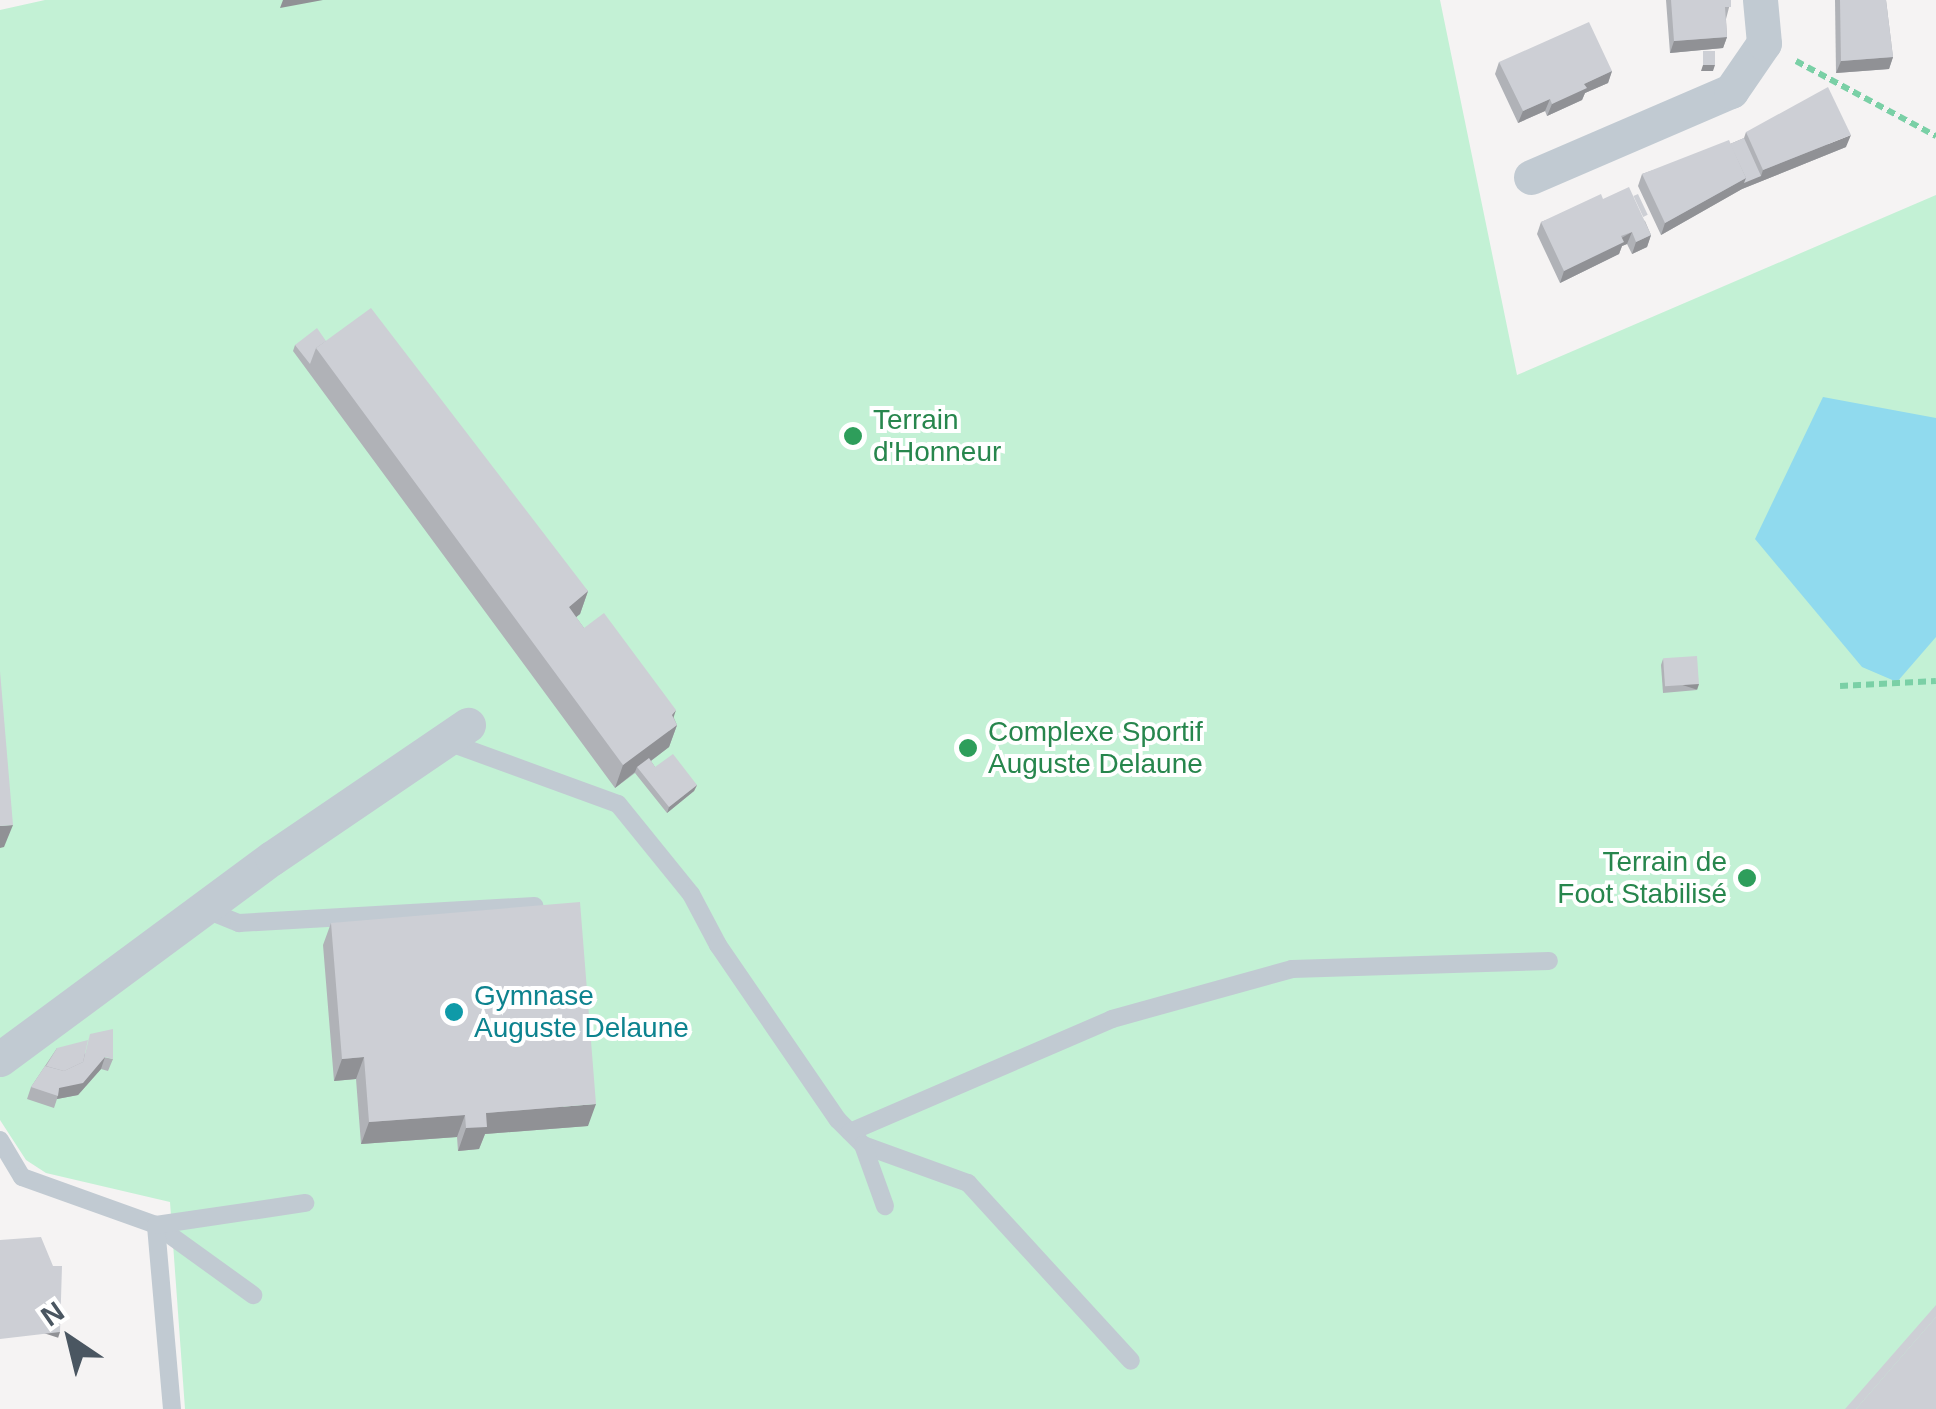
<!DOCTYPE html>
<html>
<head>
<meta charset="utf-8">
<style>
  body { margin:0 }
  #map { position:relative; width:1936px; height:1409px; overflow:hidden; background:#f5f3f3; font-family:Helvetica,sans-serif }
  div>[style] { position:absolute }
  .green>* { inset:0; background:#c3f1d5 }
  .water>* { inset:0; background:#90daee }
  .path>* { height:6px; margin-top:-3px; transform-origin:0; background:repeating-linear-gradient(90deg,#7ad0a6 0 8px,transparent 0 13px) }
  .service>* { height:18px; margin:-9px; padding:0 9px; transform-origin:9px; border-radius:9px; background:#c1cad2 }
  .minor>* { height:35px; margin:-17.5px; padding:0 17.5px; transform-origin:17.5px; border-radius:17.5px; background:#c1cad2 }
  .wall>* { inset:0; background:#b0b2b7 }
  .shaded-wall>* { inset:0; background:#909195; transform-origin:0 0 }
  .building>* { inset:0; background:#cdcfd5; transform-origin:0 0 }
  .dots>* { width:28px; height:28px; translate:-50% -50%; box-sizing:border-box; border:5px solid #fff; border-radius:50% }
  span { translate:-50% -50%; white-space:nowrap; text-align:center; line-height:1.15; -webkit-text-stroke:8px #fff; paint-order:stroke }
  .leisure-label { font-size:28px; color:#27864d }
  .left { translate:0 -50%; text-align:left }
  .right { translate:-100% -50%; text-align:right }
  .culture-label { font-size:28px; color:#0d838f }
  .north { position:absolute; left:20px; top:1289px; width:100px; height:100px; -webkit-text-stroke:8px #fff; paint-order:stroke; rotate:325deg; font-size:28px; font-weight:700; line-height:40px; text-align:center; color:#4a5661 }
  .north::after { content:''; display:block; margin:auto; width:35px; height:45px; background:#4a5661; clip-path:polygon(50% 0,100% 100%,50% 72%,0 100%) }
</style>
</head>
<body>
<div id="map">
  <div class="green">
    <div style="clip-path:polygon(45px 0,1440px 0,1517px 375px,1936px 195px,1936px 1409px,185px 1409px,170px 1202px,46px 1173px,26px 1160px,0 1120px,0 10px)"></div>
  </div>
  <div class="water">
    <div style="clip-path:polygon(1823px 397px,1936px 418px,1936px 637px,1897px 682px,1862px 667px,1755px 539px)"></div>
  </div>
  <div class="path">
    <div style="left:1796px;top:61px;width:159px;rotate:28.2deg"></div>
    <div style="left:1840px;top:686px;width:96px;rotate:-3deg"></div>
  </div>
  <div class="service">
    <div style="left:445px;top:741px;width:184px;rotate:20deg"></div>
    <div style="left:618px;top:804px;width:116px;rotate:51deg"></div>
    <div style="left:691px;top:894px;width:58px;rotate:62.1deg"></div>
    <div style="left:718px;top:945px;width:212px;rotate:55.6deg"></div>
    <div style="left:838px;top:1120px;width:35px;rotate:45deg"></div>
    <div style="left:863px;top:1145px;width:112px;rotate:19.9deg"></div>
    <div style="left:968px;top:1183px;width:241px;rotate:47.5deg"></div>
    <div style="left:204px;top:909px;width:38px;rotate:22deg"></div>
    <div style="left:239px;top:923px;width:296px;rotate:-3.3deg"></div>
    <div style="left:850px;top:1132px;width:285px;rotate:-23.3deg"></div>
    <div style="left:1112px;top:1019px;width:187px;rotate:-15.5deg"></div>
    <div style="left:1292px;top:969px;width:257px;rotate:-1.8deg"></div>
    <div style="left:0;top:1140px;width:43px;rotate:59.3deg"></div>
    <div style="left:22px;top:1177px;width:142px;rotate:19.7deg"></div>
    <div style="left:156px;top:1225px;width:120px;rotate:35.8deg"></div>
    <div style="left:863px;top:1145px;width:65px;rotate:70.2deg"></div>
    <div style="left:172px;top:1409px;width:185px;rotate:-95deg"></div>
    <div style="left:156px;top:1225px;width:151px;rotate:-8.4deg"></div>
  </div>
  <div class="minor">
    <div style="left:1531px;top:177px;width:218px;rotate:-23.3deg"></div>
    <div style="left:1731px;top:91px;width:58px;rotate:-55.5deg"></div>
    <div style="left:1764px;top:43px;width:43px;rotate:-95.3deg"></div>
    <div style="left:0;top:1059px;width:338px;rotate:-36.5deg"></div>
    <div style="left:272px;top:858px;width:237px;rotate:-34.2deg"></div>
  </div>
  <div class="wall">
    <div style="clip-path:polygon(1666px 0,1731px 0,1726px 19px,1727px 37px,1723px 48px,1670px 53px)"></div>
    <div style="clip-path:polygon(1835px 0,1886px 0,1893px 57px,1889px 69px,1836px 73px)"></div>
    <div style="clip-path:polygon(1499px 62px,1612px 71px,1608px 83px,1585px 93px,1582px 100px,1547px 116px,1545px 111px,1518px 123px,1495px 74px)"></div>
    <div style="clip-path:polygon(1746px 132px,1846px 147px,1742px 189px,1661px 235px,1638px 186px,1642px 174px,1730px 144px,1744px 138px)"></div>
    <div style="clip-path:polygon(1603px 199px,1645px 221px,1651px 235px,1647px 247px,1632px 254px,1627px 244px,1622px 246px,1619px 254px,1560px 283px,1537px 234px,1541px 222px)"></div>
    <div style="clip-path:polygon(326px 341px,588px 591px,580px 614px,576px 617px,584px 628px,674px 718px,677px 725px,669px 747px,651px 761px,655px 767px,697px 785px,694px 791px,667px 813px,635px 773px,615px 788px,293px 351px,295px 345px)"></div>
    <div style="clip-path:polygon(1663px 659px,1697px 690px,1663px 693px,1661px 665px)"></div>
    <div style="clip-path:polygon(331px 923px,588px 1126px,485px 1134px,479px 1149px,458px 1151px,457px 1137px,361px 1144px,356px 1079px,334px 1081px,323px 945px)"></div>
    <div style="clip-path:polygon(57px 1048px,113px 1059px,108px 1071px,101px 1069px,78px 1095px,57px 1099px,54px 1108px,27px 1099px,31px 1087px)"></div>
  </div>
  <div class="shaded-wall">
    <div style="clip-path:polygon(283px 0,323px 0,280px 8px)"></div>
    <div style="clip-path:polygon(1727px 37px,1723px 48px,1670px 53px,1674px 41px)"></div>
    <div style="clip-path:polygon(1893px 57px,1889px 69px,1836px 73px,1841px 61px)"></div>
    <div style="clip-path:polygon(1703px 65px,1715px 65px,1713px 71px,1701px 71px)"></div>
    <div style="clip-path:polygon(1612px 71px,1608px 83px,1585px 93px,1582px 100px,1547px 116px,1552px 104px,1584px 84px)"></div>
    <div style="clip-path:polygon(1550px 99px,1545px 111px,1518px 123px,1523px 111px)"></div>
    <div style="clip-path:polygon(1851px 135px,1846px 147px,1742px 189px,1661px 235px,1665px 223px,1746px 178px,1761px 176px,1763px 170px)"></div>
    <div style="clip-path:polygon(1632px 232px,1627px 244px,1622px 246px,1619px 254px,1560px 283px,1564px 271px)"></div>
    <div style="clip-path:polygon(1651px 235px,1647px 247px,1632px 254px,1636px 242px)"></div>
    <div style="clip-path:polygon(588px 591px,580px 614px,565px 626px,569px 607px)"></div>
    <div style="left:1699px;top:684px;width:6px;height:34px;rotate:108deg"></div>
    <div style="clip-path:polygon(676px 710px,669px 731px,677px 725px,669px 747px,640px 769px,637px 767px,635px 772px,615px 788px,623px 765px)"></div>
    <div style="clip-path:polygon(697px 785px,694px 791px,667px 813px,669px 807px)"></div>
    <div style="clip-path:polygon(13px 825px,4px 847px,0 848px,0 826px)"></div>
    <div style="clip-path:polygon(105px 1057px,101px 1069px,78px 1095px,57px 1099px,59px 1088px)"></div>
    <div style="clip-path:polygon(364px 1057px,356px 1079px,334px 1081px,342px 1059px)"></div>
    <div style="clip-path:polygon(596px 1104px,588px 1126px,485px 1134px,479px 1149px,458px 1151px,466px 1128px,486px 1113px)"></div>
    <div style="clip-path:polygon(465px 1115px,457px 1137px,361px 1144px,369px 1122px)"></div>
    <div style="left:60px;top:1332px;width:6px;height:60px;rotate:108deg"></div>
  </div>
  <div class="building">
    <div style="clip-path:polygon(1671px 0,1731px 0,1731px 7px,1725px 7px,1727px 37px,1674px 41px)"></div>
    <div style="clip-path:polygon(1840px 0,1886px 0,1893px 57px,1841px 61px)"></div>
    <div style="clip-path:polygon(1589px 22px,1612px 71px,1584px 84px,1587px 88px,1552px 104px,1550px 99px,1523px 111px,1499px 62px)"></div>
    <div style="left:1715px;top:51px;width:14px;height:12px;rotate:90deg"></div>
    <div style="clip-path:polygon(1828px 87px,1851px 135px,1763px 170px,1746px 132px)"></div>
    <div style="clip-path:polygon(1744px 138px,1761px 176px,1744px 183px,1746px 178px,1730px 144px)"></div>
    <div style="clip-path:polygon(1729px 140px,1746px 178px,1665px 223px,1642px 174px)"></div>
    <div style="clip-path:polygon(1629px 187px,1651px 235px,1636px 242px,1632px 232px,1621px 236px,1624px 242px,1564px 271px,1541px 222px,1601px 194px,1603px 199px)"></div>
    <div style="left:1638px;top:194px;width:23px;height:5px;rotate:65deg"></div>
    <div style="clip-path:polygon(371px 308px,588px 591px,569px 607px,584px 628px,604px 613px,676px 710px,672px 715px,677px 725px,623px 765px,316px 348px)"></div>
    <div style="clip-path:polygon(317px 328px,326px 341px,316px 348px,310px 364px,295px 345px)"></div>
    <div style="left:1697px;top:656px;width:28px;height:34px;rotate:86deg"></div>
    <div style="clip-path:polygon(0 671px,13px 825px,0 826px)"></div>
    <div style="clip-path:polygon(673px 754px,697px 785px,669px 807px,637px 767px,649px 758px,655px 767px)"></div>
    <div style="clip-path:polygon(580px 902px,596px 1104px,486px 1113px,487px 1127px,466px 1128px,465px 1115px,369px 1122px,364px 1057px,342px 1059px,331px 923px)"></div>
    <div style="clip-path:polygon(113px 1029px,113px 1059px,105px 1057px,83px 1083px,59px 1088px,58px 1096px,31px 1087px,45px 1066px,64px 1071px,83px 1062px,90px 1034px)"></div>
    <div style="clip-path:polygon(88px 1040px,83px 1062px,64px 1071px,46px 1066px,57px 1048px)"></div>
    <div style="clip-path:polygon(41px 1237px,53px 1266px,62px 1266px,60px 1332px,0 1339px,0 1240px)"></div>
    <div style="clip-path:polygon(1936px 1305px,1936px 1317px,1856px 1409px,1845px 1409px)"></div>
    <div style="clip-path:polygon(1936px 1317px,1936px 1409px,1856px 1409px)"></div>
  </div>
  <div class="dots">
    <div style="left:853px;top:436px;background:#2e9e5b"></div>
    <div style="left:968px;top:748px;background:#2e9e5b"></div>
    <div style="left:1747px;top:878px;background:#2e9e5b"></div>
    <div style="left:454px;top:1012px;background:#0f9aa8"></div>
  </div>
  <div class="leisure-label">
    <span class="left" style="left:873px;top:436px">Terrain<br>d'Honneur</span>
    <span class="left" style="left:988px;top:748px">Complexe Sportif<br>Auguste Delaune</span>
    <span class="right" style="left:1727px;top:878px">Terrain de<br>Foot Stabilisé</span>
  </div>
  <div class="culture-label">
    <span class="left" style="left:474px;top:1012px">Gymnase<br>Auguste Delaune</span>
  </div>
  <div class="north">N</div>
</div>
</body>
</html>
